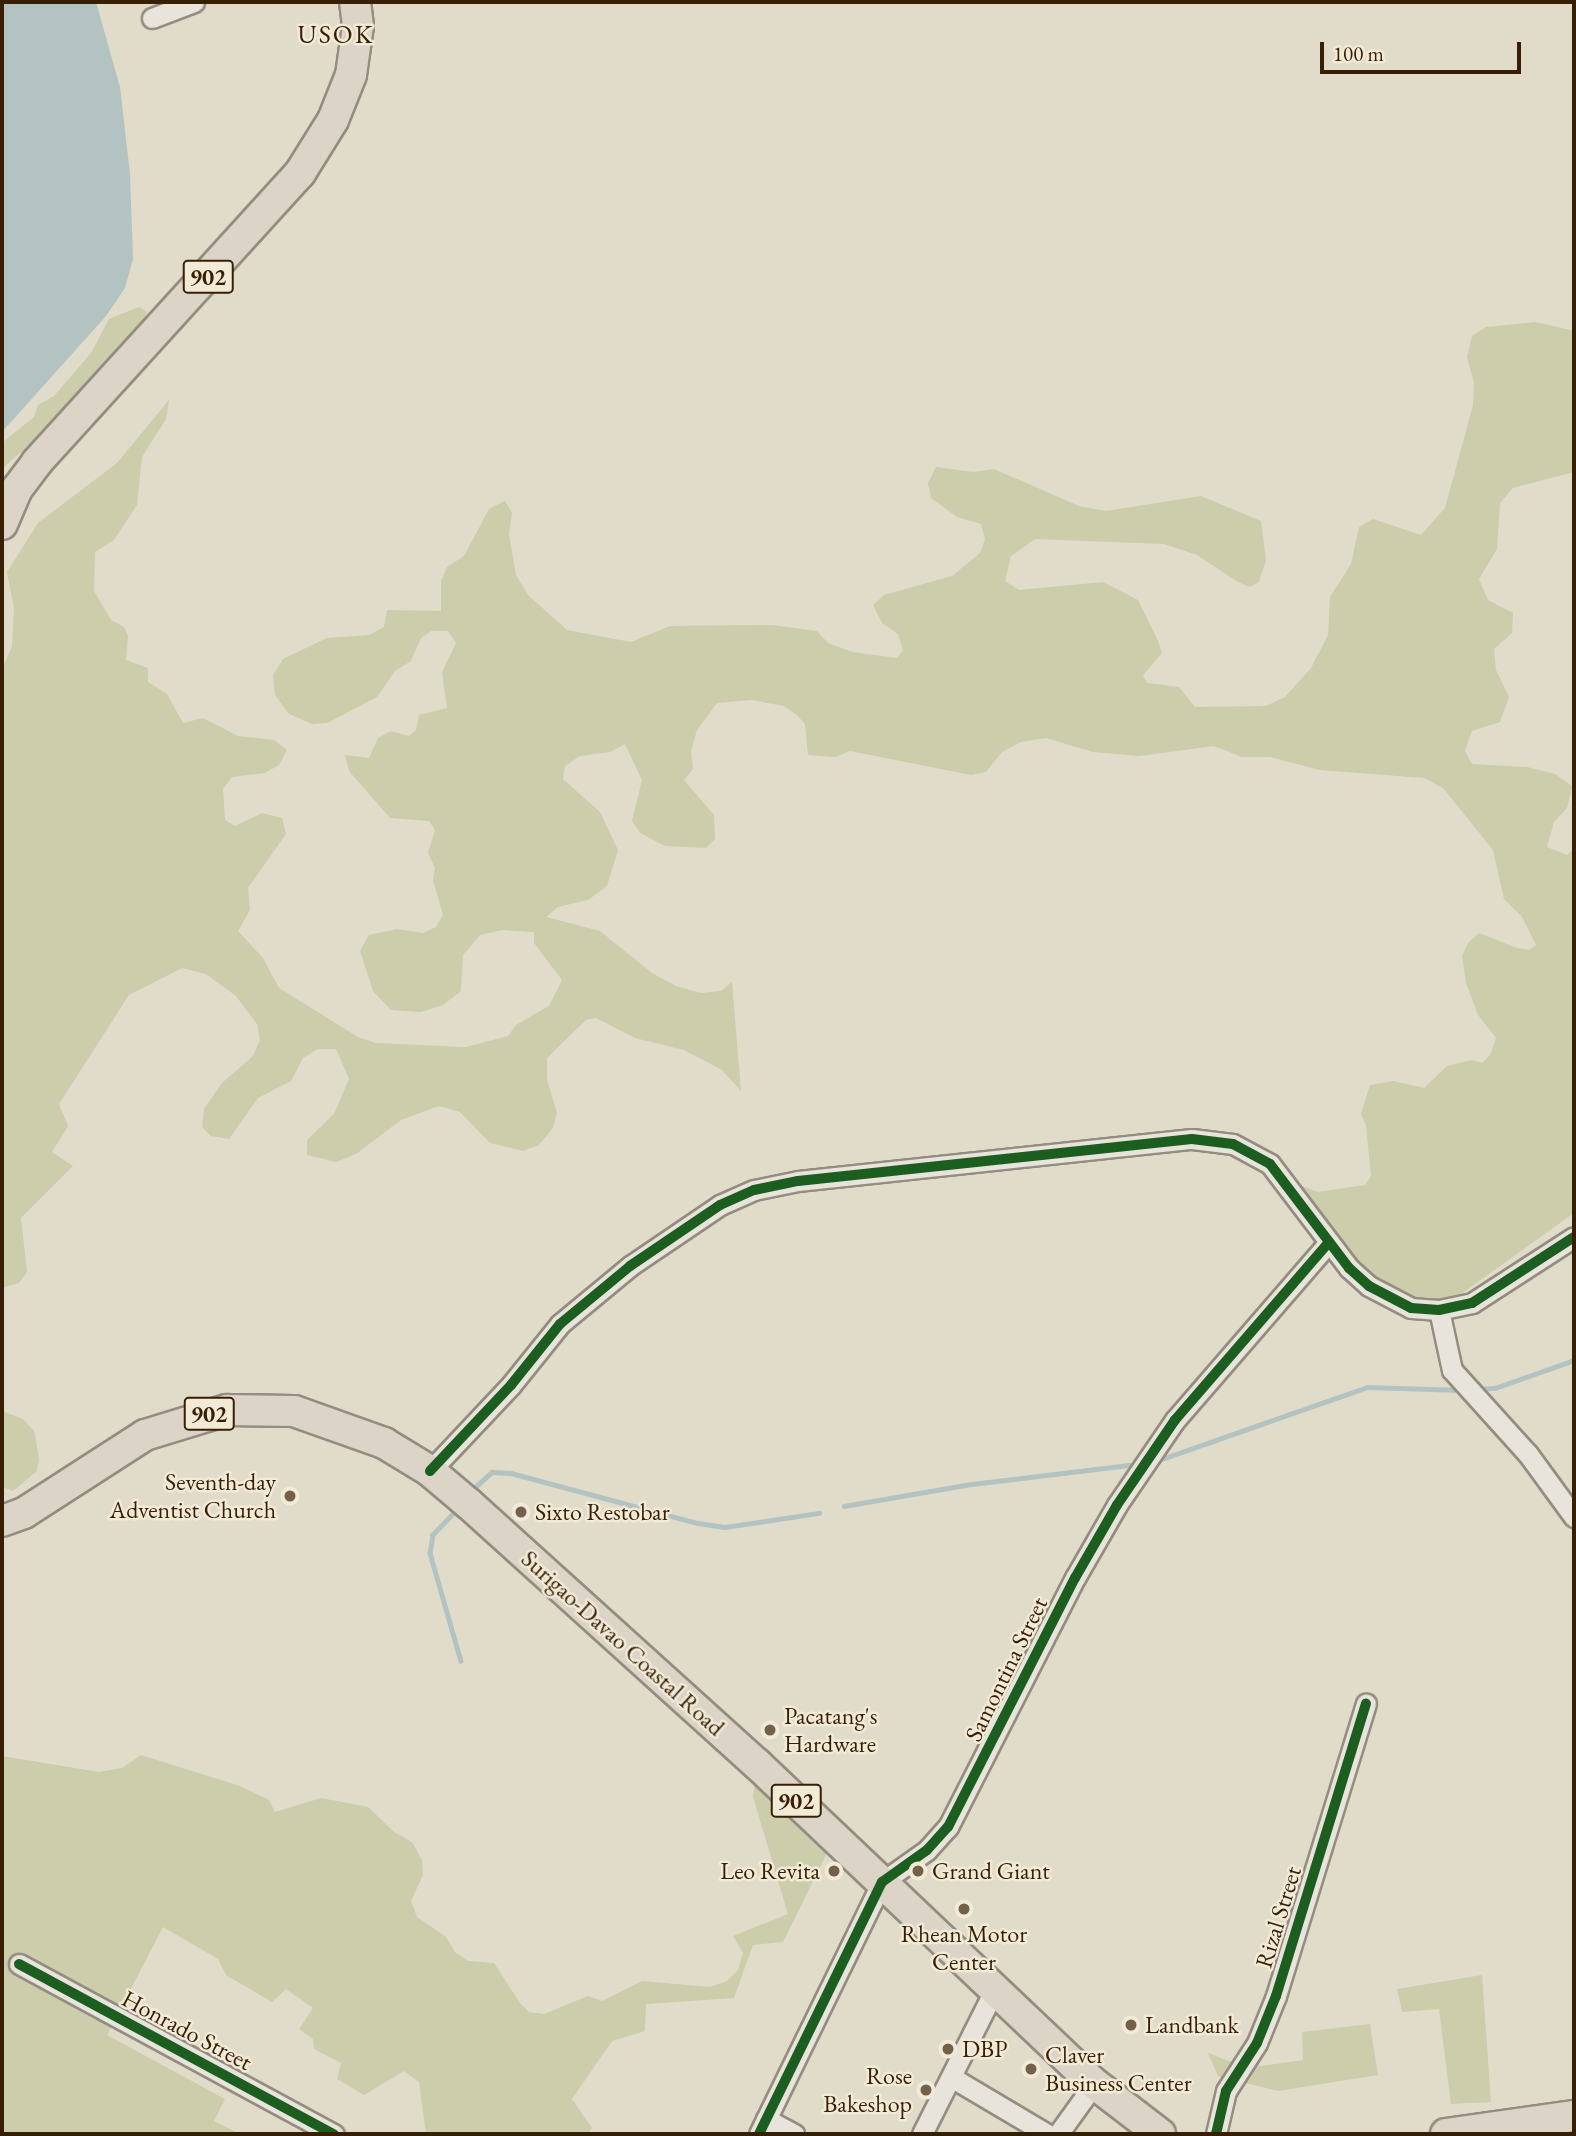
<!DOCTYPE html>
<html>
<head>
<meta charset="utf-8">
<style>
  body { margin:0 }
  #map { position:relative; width:1576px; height:2136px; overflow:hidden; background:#e1dbca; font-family:"EB Garamond",serif }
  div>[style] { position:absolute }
  .green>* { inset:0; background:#cccdaa }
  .water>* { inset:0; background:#b2c3c2 }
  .stream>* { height:4.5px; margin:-2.25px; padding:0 2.25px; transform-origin:2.25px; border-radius:2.25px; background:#b2c3c2 }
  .roads { filter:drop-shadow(2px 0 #938d80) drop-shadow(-2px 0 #938d80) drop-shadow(0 2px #938d80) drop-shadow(0 -2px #938d80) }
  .minor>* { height:19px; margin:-9.5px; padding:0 9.5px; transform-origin:9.5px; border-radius:9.5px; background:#e8e4dc }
  .highway>* { height:30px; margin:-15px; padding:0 15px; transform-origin:15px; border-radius:15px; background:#dbd4c7 }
  .cycleway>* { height:10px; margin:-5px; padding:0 5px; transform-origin:5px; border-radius:5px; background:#1b5e20 }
  .dots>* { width:19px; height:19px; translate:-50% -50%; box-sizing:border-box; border:4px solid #f1ead7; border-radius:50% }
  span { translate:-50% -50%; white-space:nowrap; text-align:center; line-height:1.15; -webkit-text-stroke:5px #f1ead7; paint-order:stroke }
  .shield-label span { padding:2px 5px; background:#f1ead7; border:2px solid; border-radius:5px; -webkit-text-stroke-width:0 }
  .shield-label { font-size:23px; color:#381f04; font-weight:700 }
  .poi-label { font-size:24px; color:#381f04 }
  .right { translate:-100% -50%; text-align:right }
  .left { translate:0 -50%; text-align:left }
  .street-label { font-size:24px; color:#381f04 }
  .neighbourhood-label { font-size:26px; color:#381f04; letter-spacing:2px }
  .frame { position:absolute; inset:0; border:4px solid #381f04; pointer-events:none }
  .scale { position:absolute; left:1320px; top:42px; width:201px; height:32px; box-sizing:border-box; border:4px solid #381f04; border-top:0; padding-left:9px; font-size:21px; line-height:24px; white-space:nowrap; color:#381f04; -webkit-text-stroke:5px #f1ead7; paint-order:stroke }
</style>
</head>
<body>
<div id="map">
  <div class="green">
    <div style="clip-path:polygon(139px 307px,147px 312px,141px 326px,52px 424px,2px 469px,2px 443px,34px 417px,38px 405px,54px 396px,91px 353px,109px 319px)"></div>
    <div style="clip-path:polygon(1536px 322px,1574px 331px,1574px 472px,1513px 488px,1500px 503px,1497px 549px,1479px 579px,1488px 600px,1513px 613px,1512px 633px,1494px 649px,1496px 670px,1509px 697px,1500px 722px,1472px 731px,1465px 751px,1472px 764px,1527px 767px,1555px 774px,1572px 786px,1567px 808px,1554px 822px,1547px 847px,1567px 855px,1574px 849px,1574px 1213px,1454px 1299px,1435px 1304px,1414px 1302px,1364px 1275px,1313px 1210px,1302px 1186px,1318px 1192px,1365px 1185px,1371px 1176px,1366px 1125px,1361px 1114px,1370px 1085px,1393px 1081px,1424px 1088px,1447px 1066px,1472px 1060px,1482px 1063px,1490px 1055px,1496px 1038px,1478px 1015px,1466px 983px,1462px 956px,1468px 943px,1479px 933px,1517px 948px,1529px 950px,1536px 945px,1522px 917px,1504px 899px,1493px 850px,1443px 788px,1424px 778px,1320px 770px,1270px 757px,1242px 757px,1214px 746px,1139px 756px,1093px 752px,1046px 738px,1021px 742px,1002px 752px,986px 772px,971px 775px,850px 751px,835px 757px,808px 755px,805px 724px,797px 715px,784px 706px,752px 700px,717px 703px,697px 730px,691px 751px,693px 769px,684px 780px,714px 815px,715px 839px,706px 848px,665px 846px,640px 833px,632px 821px,642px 780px,625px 744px,610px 752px,580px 756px,565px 766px,563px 779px,600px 812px,618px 850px,607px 886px,588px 900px,558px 907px,546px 917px,600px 931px,652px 973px,676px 986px,701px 993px,721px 991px,732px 982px,741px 1091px,722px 1070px,684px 1050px,635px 1038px,596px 1018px,586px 1020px,547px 1058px,547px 1080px,557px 1113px,553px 1128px,539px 1145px,523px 1151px,490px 1143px,460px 1112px,439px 1106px,401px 1120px,356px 1154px,336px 1162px,307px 1155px,307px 1140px,334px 1114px,349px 1079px,336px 1049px,318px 1049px,303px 1058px,291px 1081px,258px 1098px,229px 1139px,211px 1136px,202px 1127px,204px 1109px,222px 1083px,253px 1056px,260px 1040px,257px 1024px,236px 996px,206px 974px,182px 968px,129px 995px,59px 1104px,68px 1126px,52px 1152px,73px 1166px,21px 1218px,27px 1272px,19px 1283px,2px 1288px,2px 670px,12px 646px,14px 608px,7px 572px,38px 523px,117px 463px,169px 400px,166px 419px,142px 457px,137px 505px,114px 540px,95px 552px,94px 591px,111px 620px,124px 627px,128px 636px,126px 660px,148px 668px,148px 682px,167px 694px,183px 723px,203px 718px,238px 736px,274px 740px,287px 750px,279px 765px,265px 773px,232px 777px,223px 789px,225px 820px,235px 826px,262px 813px,282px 818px,286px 834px,248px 888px,250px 910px,238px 931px,263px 958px,279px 988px,358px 1037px,376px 1043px,466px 1047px,508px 1036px,516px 1025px,549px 1006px,562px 980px,534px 943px,534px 932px,502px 930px,480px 935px,463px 955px,461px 991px,443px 1005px,421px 1012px,391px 1010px,373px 991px,360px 951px,369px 935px,397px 929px,423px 933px,436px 927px,443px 915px,433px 880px,435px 868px,428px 853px,435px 830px,429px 821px,390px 818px,349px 771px,345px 755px,369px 758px,378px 738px,391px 731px,409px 736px,416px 730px,419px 715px,447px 708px,442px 672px,456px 643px,448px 631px,431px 631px,421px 638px,411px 661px,395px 671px,377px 697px,327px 723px,312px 724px,289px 714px,275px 695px,273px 675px,283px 659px,327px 638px,369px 635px,384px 627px,387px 610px,441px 611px,441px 581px,447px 567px,464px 556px,489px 509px,505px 501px,512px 513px,509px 534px,516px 575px,528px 595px,567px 630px,631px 642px,670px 626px,772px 625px,817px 631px,828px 643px,852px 652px,897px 658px,903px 650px,898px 634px,882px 623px,873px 605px,884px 595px,952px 576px,980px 553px,985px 539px,981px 524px,957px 517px,931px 498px,928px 483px,936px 467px,973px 472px,994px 469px,1079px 506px,1106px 511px,1201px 496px,1261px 521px,1266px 560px,1259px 582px,1250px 587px,1238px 582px,1197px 555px,1164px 544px,1035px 539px,1011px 556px,1005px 581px,1019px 590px,1103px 582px,1138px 600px,1158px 641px,1162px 653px,1143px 675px,1147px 683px,1179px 687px,1195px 707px,1266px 706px,1285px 697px,1311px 668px,1328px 635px,1330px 597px,1351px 564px,1359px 527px,1373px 519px,1421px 535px,1445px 508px,1473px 405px,1474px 383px,1467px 357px,1472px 336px,1486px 327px)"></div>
    <div style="clip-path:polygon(2px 1411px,23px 1419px,34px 1431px,39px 1459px,37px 1471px,13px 1491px,2px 1487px)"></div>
    <div style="clip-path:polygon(141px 1755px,240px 1786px,269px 1800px,275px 1812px,321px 1798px,368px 1807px,394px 1832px,412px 1842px,422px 1860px,423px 1875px,411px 1901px,417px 1917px,446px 1937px,455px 1952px,468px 1961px,494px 1963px,520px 2003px,529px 2012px,544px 2014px,588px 1996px,602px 2001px,642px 1981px,710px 1987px,727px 1981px,738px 1970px,743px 1953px,733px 1936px,788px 1914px,753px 1797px,757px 1764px,835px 1837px,783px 1942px,753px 1945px,734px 1998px,646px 2004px,645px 2031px,612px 2041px,572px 2099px,592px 2128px,588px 2134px,426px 2134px,419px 2082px,404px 2071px,364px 2095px,337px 2079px,341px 2063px,314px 2049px,313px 2039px,299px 2029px,313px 2008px,286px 1989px,272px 2002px,226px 1975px,218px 1959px,163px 1927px,107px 2035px,225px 2099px,214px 2121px,240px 2134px,2px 2134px,2px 1756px,99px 1772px,122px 1768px)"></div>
    <div style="clip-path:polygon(1482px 1975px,1491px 2102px,1451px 2104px,1439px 2009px,1402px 2012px,1397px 1989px)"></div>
    <div style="clip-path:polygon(1370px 2024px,1378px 2075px,1278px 2091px,1218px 2076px,1208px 2053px,1247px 2068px,1303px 2060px,1302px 2032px)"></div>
  </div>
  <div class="water">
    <div style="clip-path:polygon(2px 2px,96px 2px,120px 87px,130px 174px,133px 259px,125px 288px,106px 316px,2px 432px)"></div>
  </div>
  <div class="stream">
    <div style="left:1479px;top:1389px;width:16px;rotate:-4deg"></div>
    <div style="left:1495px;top:1388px;width:84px;rotate:-19.5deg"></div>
    <div style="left:1156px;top:1461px;width:224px;rotate:-19.3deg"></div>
    <div style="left:1367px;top:1387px;width:96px;rotate:1.8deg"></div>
    <div style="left:474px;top:1488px;width:24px;rotate:-42deg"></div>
    <div style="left:492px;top:1472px;width:19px;rotate:3deg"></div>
    <div style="left:511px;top:1473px;width:193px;rotate:15deg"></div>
    <div style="left:697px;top:1523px;width:28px;rotate:8deg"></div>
    <div style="left:725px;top:1527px;width:95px;rotate:-8.5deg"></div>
    <div style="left:844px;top:1506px;width:130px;rotate:-9.8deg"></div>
    <div style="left:972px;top:1484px;width:166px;rotate:-6.9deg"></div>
    <div style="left:457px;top:1510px;width:35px;rotate:134deg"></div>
    <div style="left:433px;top:1535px;width:18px;rotate:99deg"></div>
    <div style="left:430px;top:1553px;width:112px;rotate:74deg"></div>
  </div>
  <div class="roads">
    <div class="minor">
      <div style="left:152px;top:18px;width:45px;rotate:-20.9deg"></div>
      <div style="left:1439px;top:1310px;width:61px;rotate:77.8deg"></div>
      <div style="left:1452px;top:1370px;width:113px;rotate:47.9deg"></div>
      <div style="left:1528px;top:1454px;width:78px;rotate:53.9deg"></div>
      <div style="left:430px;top:1471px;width:118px;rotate:-46.7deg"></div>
      <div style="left:511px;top:1385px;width:78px;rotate:-51.2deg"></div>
      <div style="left:560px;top:1324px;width:91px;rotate:-39.6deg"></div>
      <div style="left:630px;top:1266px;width:109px;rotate:-34.1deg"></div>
      <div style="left:720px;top:1205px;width:37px;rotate:-24deg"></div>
      <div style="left:754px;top:1190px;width:45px;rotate:-11.6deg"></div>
      <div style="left:798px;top:1181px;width:396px;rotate:-6.1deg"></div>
      <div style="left:1192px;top:1139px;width:41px;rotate:7deg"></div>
      <div style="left:1233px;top:1144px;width:42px;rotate:28.4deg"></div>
      <div style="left:1270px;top:1164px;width:131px;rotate:52.8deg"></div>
      <div style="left:1349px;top:1268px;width:27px;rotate:42deg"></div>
      <div style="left:1369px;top:1286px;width:47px;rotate:27.6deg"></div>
      <div style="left:1411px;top:1308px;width:28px;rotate:4deg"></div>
      <div style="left:1439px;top:1310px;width:34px;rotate:-12deg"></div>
      <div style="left:1472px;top:1303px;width:121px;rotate:-32.9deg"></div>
      <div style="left:19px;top:1964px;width:358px;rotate:28.4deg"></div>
      <div style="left:951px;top:2077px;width:112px;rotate:30.7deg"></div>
      <div style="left:766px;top:2119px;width:32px;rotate:28deg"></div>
      <div style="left:759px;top:2134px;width:280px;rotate:-64deg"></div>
      <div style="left:882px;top:1882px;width:55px;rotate:-35.4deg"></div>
      <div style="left:927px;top:1850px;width:31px;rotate:-48deg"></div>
      <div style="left:948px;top:1827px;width:280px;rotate:-63deg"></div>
      <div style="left:1075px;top:1578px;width:84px;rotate:-60.1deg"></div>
      <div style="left:1117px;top:1505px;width:103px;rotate:-55.7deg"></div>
      <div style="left:1175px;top:1420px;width:235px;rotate:-49.1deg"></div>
      <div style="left:922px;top:2134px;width:160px;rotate:-63.3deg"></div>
      <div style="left:1058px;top:2134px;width:62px;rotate:-54.2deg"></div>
      <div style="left:1216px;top:2134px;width:44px;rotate:-76.9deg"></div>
      <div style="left:1226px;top:2091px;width:57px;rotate:-57.1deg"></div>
      <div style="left:1257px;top:2043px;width:51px;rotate:-68deg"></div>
      <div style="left:1276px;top:1996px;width:306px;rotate:-72.9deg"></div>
    </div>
    <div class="highway">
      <div style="left:2px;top:524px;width:38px;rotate:-67deg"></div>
      <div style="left:17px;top:489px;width:34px;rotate:-53deg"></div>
      <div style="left:37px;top:462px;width:391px;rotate:-47.7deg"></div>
      <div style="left:300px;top:173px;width:62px;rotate:-58.1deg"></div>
      <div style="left:333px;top:120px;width:48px;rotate:-68.2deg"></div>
      <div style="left:351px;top:75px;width:49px;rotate:-81.9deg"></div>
      <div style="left:358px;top:26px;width:24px;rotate:-97deg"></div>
      <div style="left:2px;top:1521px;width:23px;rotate:-20deg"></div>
      <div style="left:24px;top:1513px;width:144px;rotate:-32.8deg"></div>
      <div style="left:145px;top:1435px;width:86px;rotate:-17deg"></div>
      <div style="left:227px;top:1410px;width:67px;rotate:0.9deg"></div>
      <div style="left:294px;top:1411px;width:96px;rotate:19.6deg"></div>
      <div style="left:384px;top:1443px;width:54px;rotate:31.3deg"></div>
      <div style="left:430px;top:1471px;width:51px;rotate:40.2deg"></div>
      <div style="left:469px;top:1504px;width:388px;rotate:42.1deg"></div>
      <div style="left:757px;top:1764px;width:460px;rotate:43.5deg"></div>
      <div style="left:1091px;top:2081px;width:87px;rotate:37.5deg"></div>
      <div style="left:1446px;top:2134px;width:129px;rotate:-8deg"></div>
    </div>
  </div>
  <div class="cycleway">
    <div style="left:430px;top:1471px;width:118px;rotate:-46.7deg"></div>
    <div style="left:511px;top:1385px;width:78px;rotate:-51.2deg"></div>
    <div style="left:560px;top:1324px;width:91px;rotate:-39.6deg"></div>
    <div style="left:630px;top:1266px;width:109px;rotate:-34.1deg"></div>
    <div style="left:720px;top:1205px;width:37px;rotate:-24deg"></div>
    <div style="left:754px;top:1190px;width:45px;rotate:-11.6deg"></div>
    <div style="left:798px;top:1181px;width:396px;rotate:-6.1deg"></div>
    <div style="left:1192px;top:1139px;width:41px;rotate:7deg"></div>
    <div style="left:1233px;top:1144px;width:42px;rotate:28.4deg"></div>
    <div style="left:1270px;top:1164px;width:131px;rotate:52.8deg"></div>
    <div style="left:1349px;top:1268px;width:27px;rotate:42deg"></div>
    <div style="left:1369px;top:1286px;width:47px;rotate:27.6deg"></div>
    <div style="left:1411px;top:1308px;width:28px;rotate:4deg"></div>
    <div style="left:1439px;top:1310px;width:34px;rotate:-12deg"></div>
    <div style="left:1472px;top:1303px;width:121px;rotate:-32.9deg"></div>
    <div style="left:19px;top:1964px;width:358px;rotate:28.4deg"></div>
    <div style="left:759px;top:2134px;width:280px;rotate:-64deg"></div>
    <div style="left:882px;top:1882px;width:55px;rotate:-35.4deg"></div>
    <div style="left:927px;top:1850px;width:31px;rotate:-48deg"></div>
    <div style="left:948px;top:1827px;width:280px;rotate:-63deg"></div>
    <div style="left:1075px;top:1578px;width:84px;rotate:-60.1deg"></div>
    <div style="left:1117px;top:1505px;width:103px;rotate:-55.7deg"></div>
    <div style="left:1175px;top:1420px;width:235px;rotate:-49.1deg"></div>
    <div style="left:1216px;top:2134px;width:44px;rotate:-76.9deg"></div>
    <div style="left:1226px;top:2091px;width:57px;rotate:-57.1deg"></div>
    <div style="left:1257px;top:2043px;width:51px;rotate:-68deg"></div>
    <div style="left:1276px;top:1996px;width:306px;rotate:-72.9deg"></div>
  </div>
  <div class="dots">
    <div style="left:290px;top:1496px;background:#736149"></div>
    <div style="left:521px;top:1512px;background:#736149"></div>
    <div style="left:770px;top:1730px;background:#736149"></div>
    <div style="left:834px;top:1871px;background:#736149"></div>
    <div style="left:918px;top:1871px;background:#736149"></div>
    <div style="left:964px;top:1909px;background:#736149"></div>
    <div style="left:1131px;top:2025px;background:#736149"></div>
    <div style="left:948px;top:2049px;background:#736149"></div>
    <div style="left:1031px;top:2069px;background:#736149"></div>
    <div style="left:926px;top:2090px;background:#736149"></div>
  </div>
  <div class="shield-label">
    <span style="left:208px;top:277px">902</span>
    <span style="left:209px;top:1414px">902</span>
    <span style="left:796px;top:1801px">902</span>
  </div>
  <div class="poi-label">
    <span class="right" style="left:276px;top:1496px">Seventh-day<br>Adventist Church</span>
    <span class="left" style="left:535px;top:1512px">Sixto Restobar</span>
    <span class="left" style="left:784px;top:1730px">Pacatang's<br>Hardware</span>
    <span class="right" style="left:820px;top:1871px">Leo Revita</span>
    <span class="left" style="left:932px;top:1871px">Grand Giant</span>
    <span style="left:964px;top:1948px">Rhean Motor<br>Center</span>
    <span class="left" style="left:1145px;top:2025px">Landbank</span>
    <span class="left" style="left:962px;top:2049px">DBP</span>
    <span class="left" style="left:1045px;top:2069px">Claver<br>Business Center</span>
    <span class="right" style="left:912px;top:2090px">Rose<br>Bakeshop</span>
  </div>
  <div class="street-label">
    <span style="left:623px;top:1643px;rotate:42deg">Surigao-Davao Coastal Road</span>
    <span style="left:1006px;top:1669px;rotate:-64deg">Samontina Street</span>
    <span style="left:1278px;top:1917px;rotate:-73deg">Rizal Street</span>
    <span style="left:187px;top:2030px;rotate:28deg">Honrado Street</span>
  </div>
  <div class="neighbourhood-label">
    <span style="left:336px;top:35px">USOK</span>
  </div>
  <div class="frame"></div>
  <div class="scale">100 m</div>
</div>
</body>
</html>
